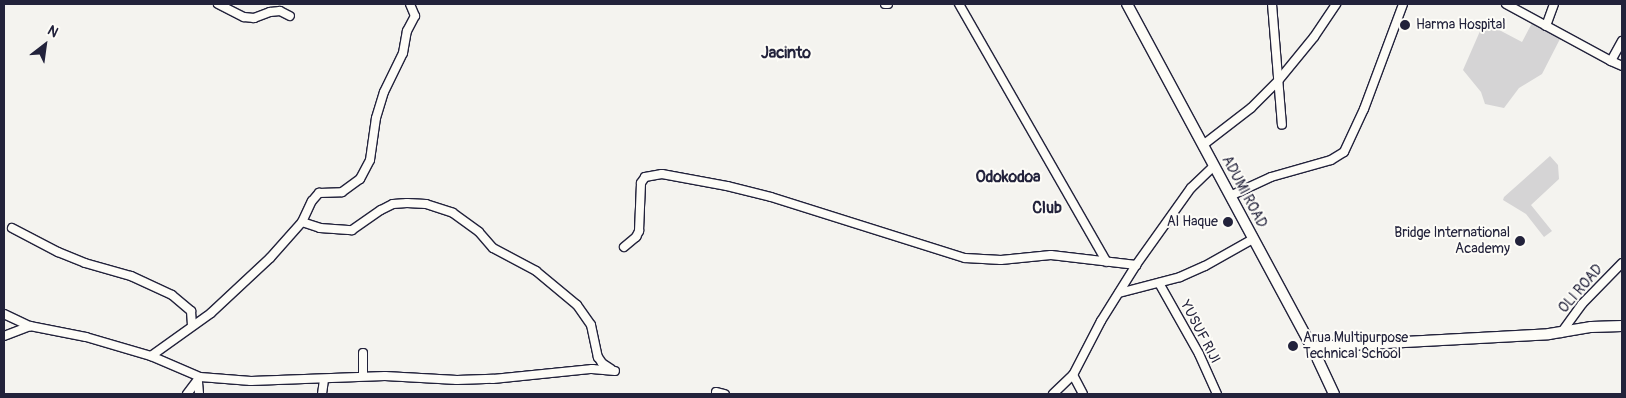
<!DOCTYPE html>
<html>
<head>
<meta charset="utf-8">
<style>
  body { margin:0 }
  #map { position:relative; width:1626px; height:398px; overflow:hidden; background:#f4f3ef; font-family:Pangolin,sans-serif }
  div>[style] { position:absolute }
  .green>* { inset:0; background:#d5d4d5 }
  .roads { filter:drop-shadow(1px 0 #22223b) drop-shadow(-1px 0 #22223b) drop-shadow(0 1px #22223b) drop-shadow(0 -1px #22223b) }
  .street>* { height:8px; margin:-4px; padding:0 4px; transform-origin:4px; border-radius:4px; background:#fdfcf7 }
  .secondary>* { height:10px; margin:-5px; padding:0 5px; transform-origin:5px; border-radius:5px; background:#fdfcf7 }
  .dots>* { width:14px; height:14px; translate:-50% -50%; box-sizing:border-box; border:2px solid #fdfcf7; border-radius:50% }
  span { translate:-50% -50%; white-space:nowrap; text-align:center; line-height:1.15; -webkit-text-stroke:4px #fdfcf7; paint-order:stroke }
  .poi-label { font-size:14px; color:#22223b }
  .left { translate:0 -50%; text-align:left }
  .right { translate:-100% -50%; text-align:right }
  .street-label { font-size:14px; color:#22223b }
  .quarter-label { font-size:16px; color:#22223b; font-weight:700 }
  .frame { position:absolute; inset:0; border:5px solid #22223b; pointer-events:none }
  .north { position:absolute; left:20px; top:20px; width:50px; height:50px; -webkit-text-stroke:4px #fdfcf7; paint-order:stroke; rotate:30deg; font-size:14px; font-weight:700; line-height:20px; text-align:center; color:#22223b }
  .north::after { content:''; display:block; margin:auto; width:18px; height:22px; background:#22223b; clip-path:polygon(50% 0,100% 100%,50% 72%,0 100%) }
</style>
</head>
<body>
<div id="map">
  <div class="green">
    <div style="clip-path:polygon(1484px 22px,1522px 42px,1532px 23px,1561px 37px,1542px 74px,1519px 88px,1504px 108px,1485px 104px,1481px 92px,1463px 70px)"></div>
    <div style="clip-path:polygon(1550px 156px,1558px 165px,1559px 179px,1531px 205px,1552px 231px,1544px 237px,1526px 214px,1503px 200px,1504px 197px)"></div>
  </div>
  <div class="roads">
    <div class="street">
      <div style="left:218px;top:4px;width:29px;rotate:27deg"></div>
      <div style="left:244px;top:17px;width:10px;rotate:6deg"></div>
      <div style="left:254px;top:18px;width:17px;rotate:-21deg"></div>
      <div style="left:270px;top:12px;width:10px;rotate:-6deg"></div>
      <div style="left:280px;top:11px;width:11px;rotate:27deg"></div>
      <div style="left:885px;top:4px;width:3px"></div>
      <div style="left:959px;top:4px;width:297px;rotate:60.2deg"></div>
      <div style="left:1272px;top:4px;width:121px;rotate:85.3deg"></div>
      <div style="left:1506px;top:4px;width:119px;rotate:28.5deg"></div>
      <div style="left:1546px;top:26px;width:23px;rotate:-70deg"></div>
      <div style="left:1622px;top:41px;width:23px;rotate:119deg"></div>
      <div style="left:1611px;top:61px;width:12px;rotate:24deg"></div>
      <div style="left:1203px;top:145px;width:61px;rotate:-37.6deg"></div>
      <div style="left:1251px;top:108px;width:38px;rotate:-45deg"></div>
      <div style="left:1278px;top:81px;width:57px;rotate:-50.7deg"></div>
      <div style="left:1314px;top:37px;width:40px;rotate:-56deg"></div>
      <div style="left:1230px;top:196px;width:45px;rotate:-24.9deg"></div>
      <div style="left:1271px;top:177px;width:62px;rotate:-15.8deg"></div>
      <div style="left:1331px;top:160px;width:15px;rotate:-32deg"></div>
      <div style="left:1344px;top:152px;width:47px;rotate:-65.1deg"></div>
      <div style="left:1364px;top:109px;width:112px;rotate:-69.6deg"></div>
      <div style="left:302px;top:222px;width:19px;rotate:18deg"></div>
      <div style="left:320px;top:228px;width:32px;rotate:4deg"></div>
      <div style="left:352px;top:230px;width:35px;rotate:-35deg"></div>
      <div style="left:381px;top:210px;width:13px;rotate:-27deg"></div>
      <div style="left:393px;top:204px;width:14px;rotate:-4deg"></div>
      <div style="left:407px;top:203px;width:19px;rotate:3deg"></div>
      <div style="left:426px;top:204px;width:28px;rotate:18deg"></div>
      <div style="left:453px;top:213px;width:32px;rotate:36deg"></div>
      <div style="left:479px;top:232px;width:21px;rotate:49deg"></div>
      <div style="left:493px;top:248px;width:49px;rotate:28.1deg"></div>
      <div style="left:536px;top:271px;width:53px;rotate:39.7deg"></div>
      <div style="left:577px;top:305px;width:24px;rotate:55deg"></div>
      <div style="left:591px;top:325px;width:33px;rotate:78deg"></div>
      <div style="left:598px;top:357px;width:7px;rotate:56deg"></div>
      <div style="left:602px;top:363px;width:11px;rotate:34deg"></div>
      <div style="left:12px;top:228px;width:52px;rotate:27.6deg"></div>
      <div style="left:58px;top:252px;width:29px;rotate:22deg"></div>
      <div style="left:85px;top:263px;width:48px;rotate:15.8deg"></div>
      <div style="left:131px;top:276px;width:45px;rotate:24.9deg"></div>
      <div style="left:172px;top:295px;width:25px;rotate:40deg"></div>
      <div style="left:191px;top:311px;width:14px;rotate:86deg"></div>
      <div style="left:624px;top:247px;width:16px;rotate:-40deg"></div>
      <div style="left:636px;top:237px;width:7px;rotate:-63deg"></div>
      <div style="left:639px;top:231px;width:48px;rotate:-87.6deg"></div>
      <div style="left:641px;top:183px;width:7px;rotate:-56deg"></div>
      <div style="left:645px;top:177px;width:17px;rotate:-10deg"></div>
      <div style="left:662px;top:174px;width:66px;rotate:10.5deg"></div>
      <div style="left:727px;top:186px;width:45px;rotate:14deg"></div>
      <div style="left:771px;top:197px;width:203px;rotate:17.5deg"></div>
      <div style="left:965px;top:258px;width:36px;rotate:3deg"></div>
      <div style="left:1001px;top:260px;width:50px;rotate:-5.7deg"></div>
      <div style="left:1051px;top:255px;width:86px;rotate:6.7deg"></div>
      <div style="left:1159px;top:283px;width:81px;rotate:60.6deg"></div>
      <div style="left:1199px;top:354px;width:44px;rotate:65.8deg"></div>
      <div style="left:1119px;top:293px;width:63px;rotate:-14.7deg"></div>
      <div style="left:1180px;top:277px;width:27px;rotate:-24deg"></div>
      <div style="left:1205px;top:266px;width:55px;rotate:-29.4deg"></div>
      <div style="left:4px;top:314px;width:29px;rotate:25deg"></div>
      <div style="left:30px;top:326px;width:57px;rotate:11.1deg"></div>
      <div style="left:86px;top:337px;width:68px;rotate:16.3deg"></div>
      <div style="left:151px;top:356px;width:53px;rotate:23.2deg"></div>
      <div style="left:200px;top:377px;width:51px;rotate:4.5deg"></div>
      <div style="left:251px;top:381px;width:134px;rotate:-2.1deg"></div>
      <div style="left:385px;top:376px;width:72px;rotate:3.2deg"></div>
      <div style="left:457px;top:380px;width:36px;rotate:-2deg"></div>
      <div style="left:493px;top:379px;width:100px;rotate:-5.8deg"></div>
      <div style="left:592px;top:369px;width:23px;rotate:5deg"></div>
      <div style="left:1561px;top:333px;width:36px;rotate:-54deg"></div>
      <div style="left:1582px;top:304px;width:57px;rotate:-45.7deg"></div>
      <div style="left:4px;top:336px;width:28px;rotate:-21deg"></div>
      <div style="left:151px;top:356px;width:74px;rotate:-35.6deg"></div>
      <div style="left:211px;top:313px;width:81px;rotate:-43deg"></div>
      <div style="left:270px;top:258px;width:48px;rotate:-48.4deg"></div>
      <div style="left:302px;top:222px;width:23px;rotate:-65deg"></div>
      <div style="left:312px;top:201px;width:11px;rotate:-49deg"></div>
      <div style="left:319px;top:193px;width:23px;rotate:-2deg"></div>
      <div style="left:342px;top:192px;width:22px;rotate:-36deg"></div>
      <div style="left:360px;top:179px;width:21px;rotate:-62deg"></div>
      <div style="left:370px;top:160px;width:42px;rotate:-81.9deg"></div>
      <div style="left:376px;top:118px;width:27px;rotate:-73deg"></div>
      <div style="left:384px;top:92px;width:43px;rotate:-64deg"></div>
      <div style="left:403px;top:53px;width:22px;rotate:-80deg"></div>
      <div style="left:407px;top:31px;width:17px;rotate:-62deg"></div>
      <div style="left:415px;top:16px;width:13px;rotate:-113deg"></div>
      <div style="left:1073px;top:375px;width:21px;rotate:62deg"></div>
      <div style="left:363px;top:376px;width:23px;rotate:-90deg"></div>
      <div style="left:198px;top:382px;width:12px;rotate:85deg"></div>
      <div style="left:716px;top:392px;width:9px;rotate:13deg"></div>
      <div style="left:187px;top:394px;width:21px;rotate:-53deg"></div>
      <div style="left:322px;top:394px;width:14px;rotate:-82deg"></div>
      <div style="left:1053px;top:394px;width:28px;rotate:-44deg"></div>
      <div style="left:1073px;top:375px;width:61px;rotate:-62.6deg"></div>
      <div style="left:1101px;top:321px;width:66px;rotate:-58deg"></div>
      <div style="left:1136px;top:265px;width:95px;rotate:-54.5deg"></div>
      <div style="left:1191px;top:188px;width:32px;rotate:-44deg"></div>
    </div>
    <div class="secondary">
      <div style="left:1127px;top:4px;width:390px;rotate:61.7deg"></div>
      <div style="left:1312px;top:347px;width:52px;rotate:64.9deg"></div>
      <div style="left:1312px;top:347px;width:237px;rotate:-3.1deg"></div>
      <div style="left:1549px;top:334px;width:43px;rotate:-9.5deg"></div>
      <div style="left:1591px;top:327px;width:31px;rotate:-2deg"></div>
    </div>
  </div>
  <div class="dots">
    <div style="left:1405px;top:25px;background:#22223b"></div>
    <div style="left:1228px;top:222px;background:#22223b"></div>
    <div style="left:1520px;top:241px;background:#22223b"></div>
    <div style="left:1293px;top:346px;background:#22223b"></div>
  </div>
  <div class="poi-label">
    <span class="left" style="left:1416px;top:25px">Harma Hospital</span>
    <span class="right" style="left:1218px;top:222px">Al Haque</span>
    <span class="right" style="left:1510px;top:241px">Bridge International<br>Academy</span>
    <span class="left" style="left:1303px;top:346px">Arua Multipurpose<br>Technical School</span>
  </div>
  <div class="street-label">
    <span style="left:1244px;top:192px;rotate:62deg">ADUMI ROAD</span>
    <span style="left:1581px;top:289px;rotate:-49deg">OLI ROAD</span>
    <span style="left:1200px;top:332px;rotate:62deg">YUSUF RIJI</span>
  </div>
  <div class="quarter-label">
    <span style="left:786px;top:53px">Jacinto</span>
    <span style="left:1008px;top:177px">Odokodoa</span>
    <span style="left:1047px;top:208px">Club</span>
  </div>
  <div class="frame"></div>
  <div class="north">N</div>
</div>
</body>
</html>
